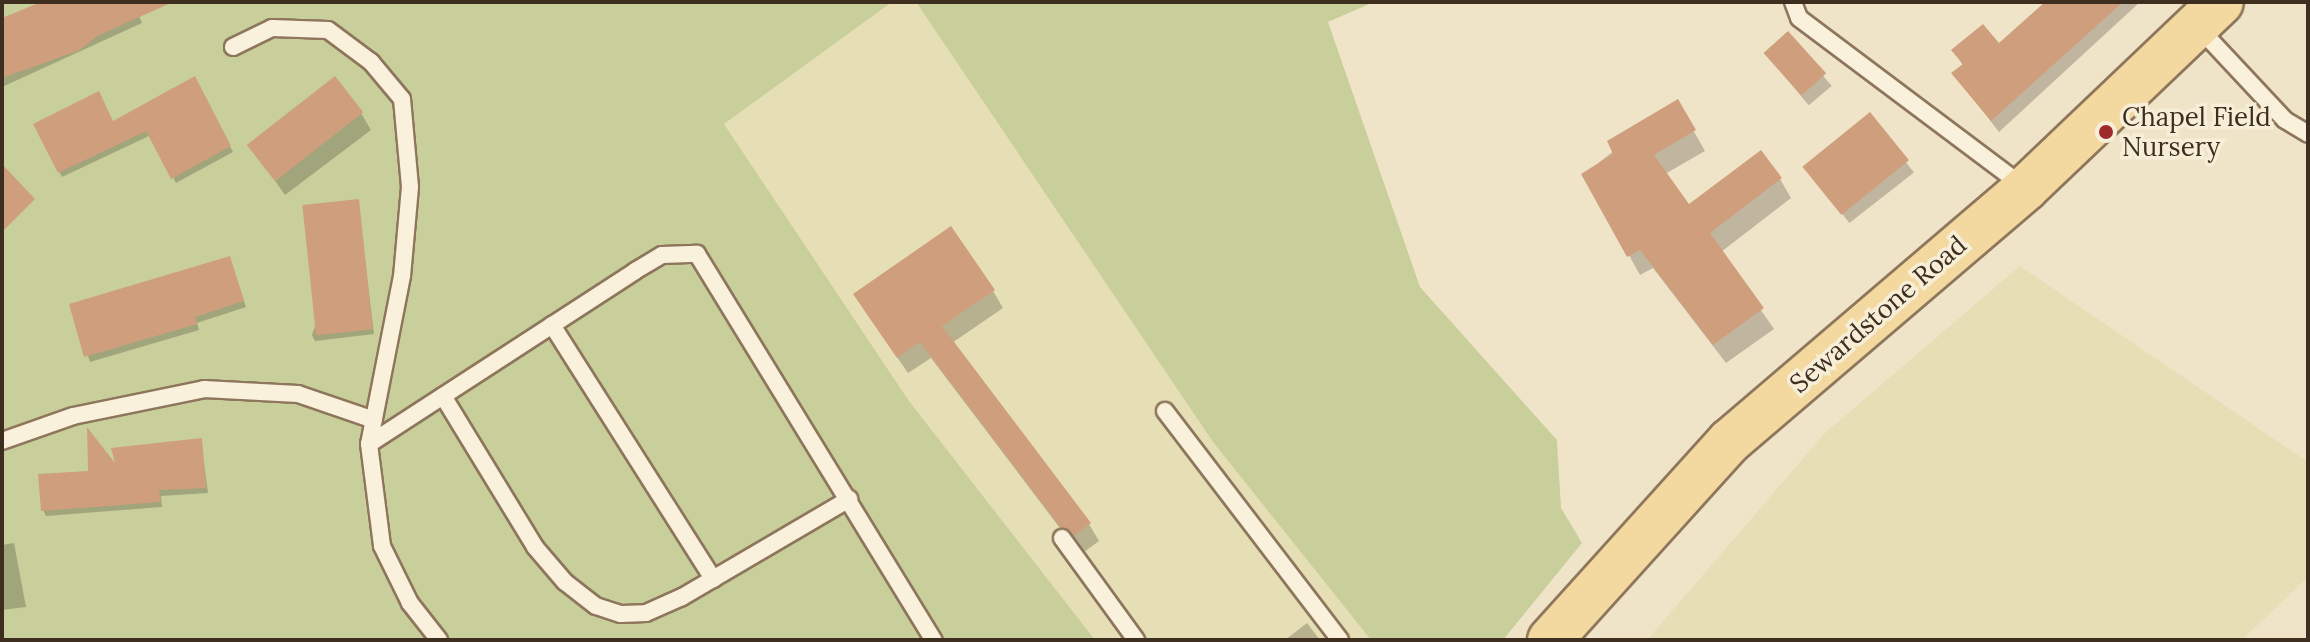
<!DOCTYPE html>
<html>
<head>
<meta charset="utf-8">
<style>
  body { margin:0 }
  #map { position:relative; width:2310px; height:642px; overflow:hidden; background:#f0e4c8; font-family:Lora,serif }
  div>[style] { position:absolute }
  .farmland>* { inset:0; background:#e6deb5 }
  .green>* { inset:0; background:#c9cf9b }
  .shadow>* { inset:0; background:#0003; transform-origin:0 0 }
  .building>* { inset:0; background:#cf9f7d; transform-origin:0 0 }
  .roads { filter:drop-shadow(2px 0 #8d765c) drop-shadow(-2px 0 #8d765c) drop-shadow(0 2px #8d765c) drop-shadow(0 -2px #8d765c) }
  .lane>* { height:16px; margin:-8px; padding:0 8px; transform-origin:8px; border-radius:8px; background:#faf1dc }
  .primary>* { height:44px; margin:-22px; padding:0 22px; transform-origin:22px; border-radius:22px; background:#f3d9a0 }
  .dots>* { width:22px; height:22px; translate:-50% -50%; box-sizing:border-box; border:4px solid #f7eed8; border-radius:50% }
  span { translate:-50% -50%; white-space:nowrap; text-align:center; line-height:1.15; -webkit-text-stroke:7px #f7eed8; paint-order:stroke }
  .poi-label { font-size:26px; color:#3d2e20 }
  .left { translate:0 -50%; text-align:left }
  .street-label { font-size:26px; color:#3d2e20 }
  .frame { position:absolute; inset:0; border:4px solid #3d2e20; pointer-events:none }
</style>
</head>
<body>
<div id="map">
  <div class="farmland">
    <div style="clip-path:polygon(892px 2px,916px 2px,1213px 442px,1371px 640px,1095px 640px,909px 401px,724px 124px)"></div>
    <div style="clip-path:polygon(2020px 266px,2308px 462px,2308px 577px,2242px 640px,1647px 640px,1824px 434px)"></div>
  </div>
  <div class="green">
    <div style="clip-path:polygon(2px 2px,892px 2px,724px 124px,909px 401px,1095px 640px,2px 640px)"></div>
    <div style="clip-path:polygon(916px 2px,1374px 2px,1328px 22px,1420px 287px,1557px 440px,1561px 508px,1582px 543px,1503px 640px,1371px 640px,1213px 442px)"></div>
  </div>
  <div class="shadow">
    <div style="clip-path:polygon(43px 2px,133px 2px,142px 23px,2px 87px,2px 21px)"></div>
    <div style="clip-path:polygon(2048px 2px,2140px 2px,1999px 132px,1954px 74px,1963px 66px,1954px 51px,1999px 46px)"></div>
    <div style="left:1788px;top:34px;width:68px;height:30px;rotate:50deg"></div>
    <div style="clip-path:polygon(195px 79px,233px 152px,176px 183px,151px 135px,62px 177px,36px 125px,113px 123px)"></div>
    <div style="clip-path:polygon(1677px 102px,1705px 151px,1665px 174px,1689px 207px,1780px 179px,1791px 198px,1721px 252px,1774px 329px,1726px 363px,1653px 268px,1640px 275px,1584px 174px)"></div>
    <div style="clip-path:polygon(361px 113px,371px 130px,285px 195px,249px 144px)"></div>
    <div style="left:1869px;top:115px;width:73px;height:82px;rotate:52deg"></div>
    <div style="clip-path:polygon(358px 201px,374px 334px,315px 341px,312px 335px)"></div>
    <div style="clip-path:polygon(232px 264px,246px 307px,197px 323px,199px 330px,90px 362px,72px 306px)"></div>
    <div style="clip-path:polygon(993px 291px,1003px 308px,952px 343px,1089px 524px,1099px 541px,1084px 552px,1072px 544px,931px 358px,908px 373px,865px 311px)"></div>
    <div style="clip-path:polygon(201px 440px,208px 493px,161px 496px,162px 507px,46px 516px,43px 510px,90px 472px,120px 472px)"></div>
    <div style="clip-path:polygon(14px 543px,26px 607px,2px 610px,2px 545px)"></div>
    <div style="clip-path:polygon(1307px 623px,1320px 640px,1285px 640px)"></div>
  </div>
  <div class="building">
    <div style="clip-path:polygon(41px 2px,173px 2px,97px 36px,80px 50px,2px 78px,2px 18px)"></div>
    <div style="clip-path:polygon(2045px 2px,2123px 2px,1991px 121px,1951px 73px,1963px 64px,1951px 50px,1983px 24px,1999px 43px)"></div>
    <div style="left:1788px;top:31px;width:57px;height:33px;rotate:48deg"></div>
    <div style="clip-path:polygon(195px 76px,231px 146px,171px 179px,146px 131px,58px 173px,33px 124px,99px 91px,113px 121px)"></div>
    <div style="left:335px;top:76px;width:46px;height:112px;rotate:52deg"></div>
    <div style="clip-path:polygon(1678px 99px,1696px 130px,1654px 155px,1689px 204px,1761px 150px,1782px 178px,1710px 233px,1764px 308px,1713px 345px,1640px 250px,1627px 257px,1581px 174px,1613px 154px,1607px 141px)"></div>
    <div style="left:1870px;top:112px;width:62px;height:87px;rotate:51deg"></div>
    <div style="clip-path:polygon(2px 164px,35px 199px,2px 232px)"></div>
    <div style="left:359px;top:199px;width:131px;height:57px;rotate:84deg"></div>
    <div style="clip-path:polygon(951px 226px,995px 290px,942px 326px,1091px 523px,1074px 536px,1060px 527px,920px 342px,897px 358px,853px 294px)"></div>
    <div style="clip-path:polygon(230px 256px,244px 301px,195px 317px,197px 324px,84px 357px,69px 304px)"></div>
    <div style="clip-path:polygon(87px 427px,115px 463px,111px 448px,202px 438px,206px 488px,159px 490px,161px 502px,41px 511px,38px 474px,88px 471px)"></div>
  </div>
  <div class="roads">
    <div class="lane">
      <div style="left:1793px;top:2px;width:17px;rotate:69deg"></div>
      <div style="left:1799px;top:18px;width:281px;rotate:36.9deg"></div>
      <div style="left:2198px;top:27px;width:127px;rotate:46.9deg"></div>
      <div style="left:2285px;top:120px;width:27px;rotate:31deg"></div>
      <div style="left:233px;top:47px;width:43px;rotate:-26deg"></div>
      <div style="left:272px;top:28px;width:56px;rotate:2deg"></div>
      <div style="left:328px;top:30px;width:54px;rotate:36.7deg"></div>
      <div style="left:371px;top:62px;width:48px;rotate:50deg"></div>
      <div style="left:402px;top:99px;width:88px;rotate:84.8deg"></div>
      <div style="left:410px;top:187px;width:89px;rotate:95.1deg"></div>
      <div style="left:402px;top:276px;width:171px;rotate:101.1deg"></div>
      <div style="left:369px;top:444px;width:103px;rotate:82.7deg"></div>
      <div style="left:382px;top:546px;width:64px;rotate:63.8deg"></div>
      <div style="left:410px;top:603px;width:47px;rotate:51.9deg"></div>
      <div style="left:552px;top:325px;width:301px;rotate:57.6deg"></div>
      <div style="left:443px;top:396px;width:177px;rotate:58.6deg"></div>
      <div style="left:535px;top:547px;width:46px;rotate:49.4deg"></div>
      <div style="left:565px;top:582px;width:39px;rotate:38deg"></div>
      <div style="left:596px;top:606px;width:26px;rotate:18deg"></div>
      <div style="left:621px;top:614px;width:25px;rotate:-2deg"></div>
      <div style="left:646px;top:613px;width:39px;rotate:-24deg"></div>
      <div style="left:682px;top:597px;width:194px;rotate:-30.4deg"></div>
      <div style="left:1165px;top:411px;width:288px;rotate:52.6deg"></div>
      <div style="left:2px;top:441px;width:75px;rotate:-19.4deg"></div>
      <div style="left:73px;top:416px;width:134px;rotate:-11.6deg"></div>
      <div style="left:204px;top:389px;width:94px;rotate:3deg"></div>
      <div style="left:298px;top:394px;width:80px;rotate:18.9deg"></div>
      <div style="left:369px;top:444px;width:317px;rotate:-33deg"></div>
      <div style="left:635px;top:271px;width:31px;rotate:-31deg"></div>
      <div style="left:662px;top:255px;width:35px;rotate:-2deg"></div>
      <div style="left:697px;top:254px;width:453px;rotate:58.5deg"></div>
      <div style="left:1062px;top:538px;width:126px;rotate:54deg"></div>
    </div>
    <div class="primary">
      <div style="left:1550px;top:640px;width:268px;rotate:-47.9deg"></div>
      <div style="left:1730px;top:441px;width:389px;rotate:-40.5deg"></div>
      <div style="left:2026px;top:188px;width:269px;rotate:-43.6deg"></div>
    </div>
  </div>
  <div class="dots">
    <div style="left:2106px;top:132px;background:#9e2a2b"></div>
  </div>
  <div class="poi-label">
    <span class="left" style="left:2122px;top:132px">Chapel Field<br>Nursery</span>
  </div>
  <div class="street-label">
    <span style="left:1878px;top:314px;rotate:-41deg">Sewardstone Road</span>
  </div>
  <div class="frame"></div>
</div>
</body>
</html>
